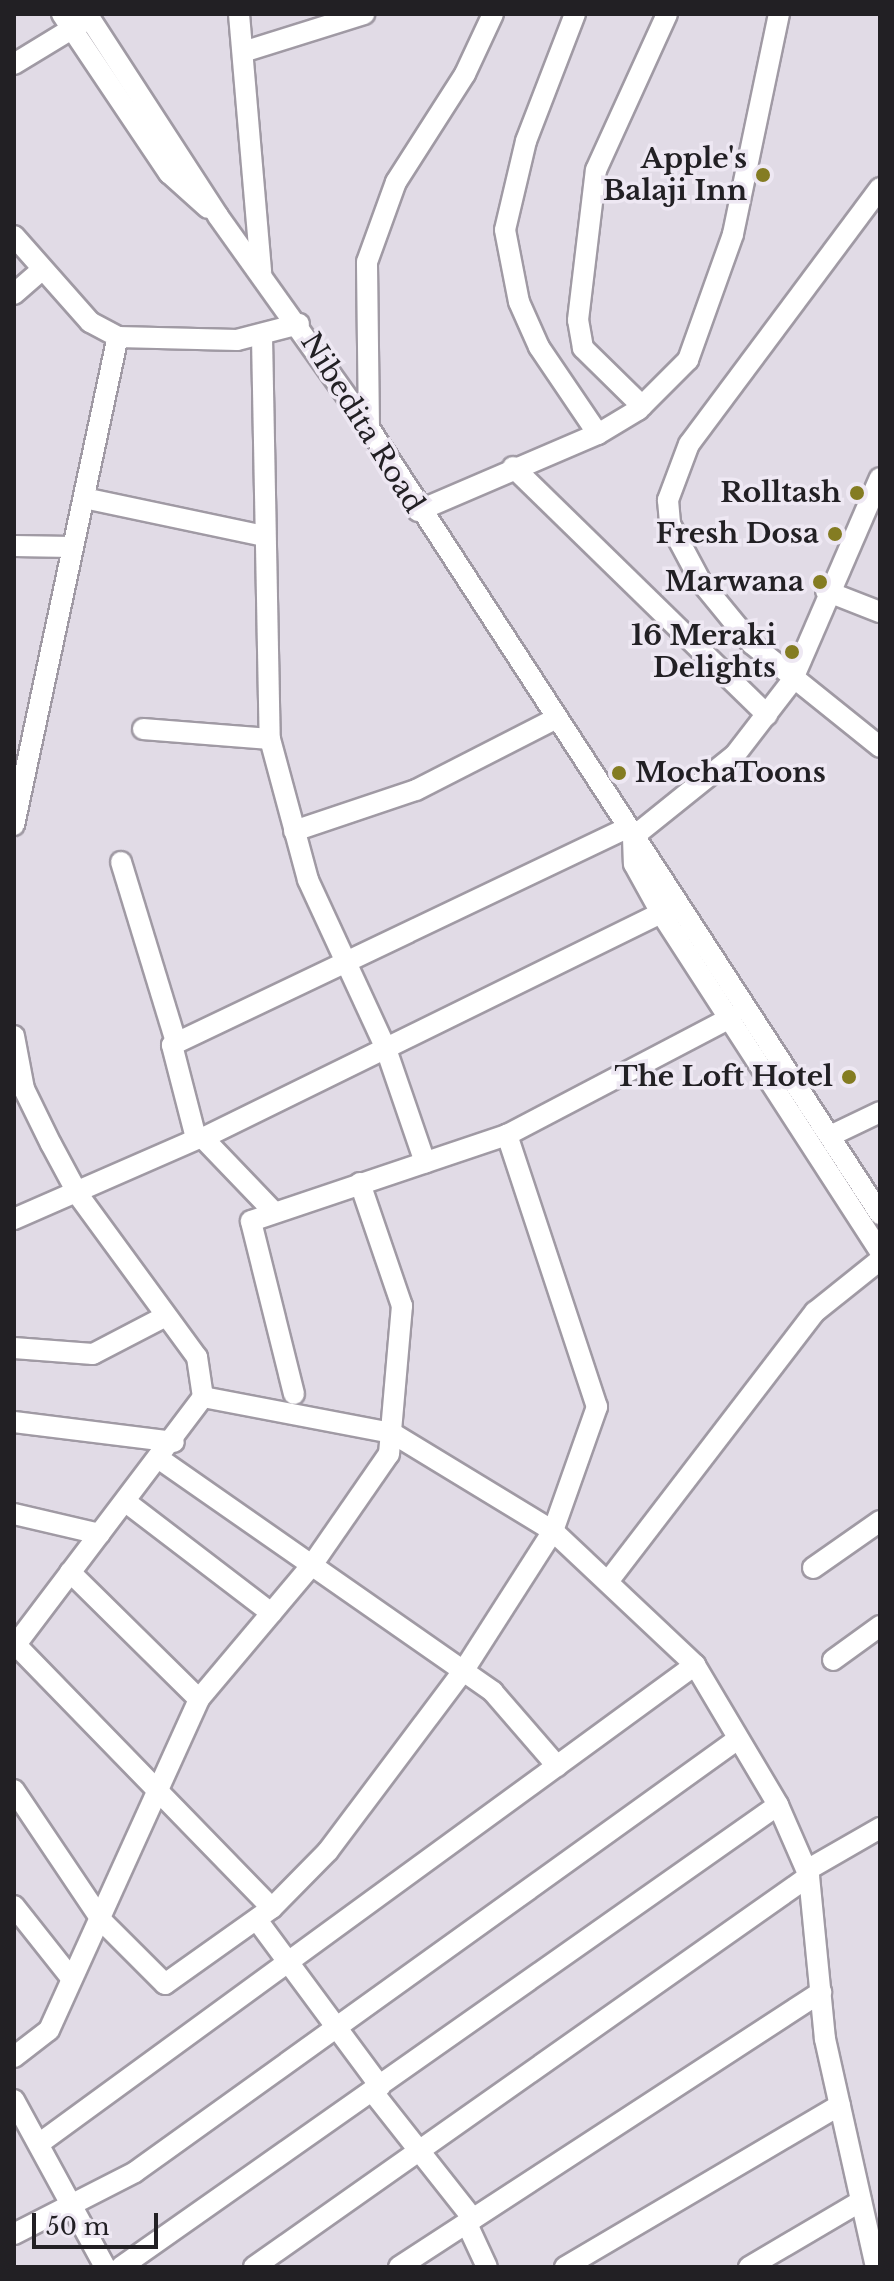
<!DOCTYPE html>
<html>
<head>
<meta charset="utf-8">
<style>
  body { margin:0 }
  #map { position:relative; width:894px; height:2281px; overflow:hidden; background:#e1dbe6; font-family:"Libre Baskerville",serif }
  div>[style] { position:absolute }
  .roads { filter:drop-shadow(2px 0 #a09aa4) drop-shadow(-2px 0 #a09aa4) drop-shadow(0 2px #a09aa4) drop-shadow(0 -2px #a09aa4) }
  .minor>* { height:20px; margin:-10px; padding:0 10px; transform-origin:10px; border-radius:10px; background:#fff }
  .dots>* { width:22px; height:22px; translate:-50% -50%; box-sizing:border-box; border:4px solid #eee8f3; border-radius:50% }
  span { translate:-50% -50%; white-space:nowrap; text-align:center; line-height:1.15; -webkit-text-stroke:7px #eee8f3; paint-order:stroke }
  .poi-label { font-size:28px; color:#222024; font-weight:700 }
  .right { translate:-100% -50%; text-align:right }
  .left { translate:0 -50%; text-align:left }
  .street-label { font-size:28px; color:#222024 }
  .frame { position:absolute; inset:0; border:16px solid #222024; pointer-events:none }
  .scale { position:absolute; left:32px; top:2213px; width:126px; height:36px; box-sizing:border-box; border:4px solid #222024; border-top:0; padding-left:10px; font-size:24px; line-height:28px; white-space:nowrap; color:#222024; -webkit-text-stroke:6px #eee8f3; paint-order:stroke }
</style>
</head>
<body>
<div id="map">
  <div class="roads">
    <div class="minor">
      <div style="left:62px;top:14px;width:192px;rotate:56.1deg"></div>
      <div style="left:169px;top:173px;width:52px;rotate:41.9deg"></div>
      <div style="left:87px;top:14px;width:241px;rotate:57deg"></div>
      <div style="left:218px;top:216px;width:260px;rotate:54.5deg"></div>
      <div style="left:369px;top:428px;width:938px;rotate:56.97deg"></div>
      <div style="left:239px;top:14px;width:259px;rotate:85.1deg"></div>
      <div style="left:575px;top:14px;width:136px;rotate:111.1deg"></div>
      <div style="left:526px;top:141px;width:91px;rotate:103.3deg"></div>
      <div style="left:505px;top:230px;width:73px;rotate:79deg"></div>
      <div style="left:519px;top:302px;width:49px;rotate:66deg"></div>
      <div style="left:539px;top:347px;width:105px;rotate:55.9deg"></div>
      <div style="left:246px;top:51px;width:124px;rotate:-17.4deg"></div>
      <div style="left:14px;top:64px;width:81px;rotate:-31.3deg"></div>
      <div style="left:880px;top:188px;width:319px;rotate:126.7deg"></div>
      <div style="left:689px;top:444px;width:60px;rotate:110.6deg"></div>
      <div style="left:668px;top:500px;width:24px;rotate:85deg"></div>
      <div style="left:670px;top:524px;width:66px;rotate:61.9deg"></div>
      <div style="left:701px;top:582px;width:80px;rotate:50.6deg"></div>
      <div style="left:752px;top:644px;width:164px;rotate:38.8deg"></div>
      <div style="left:14px;top:236px;width:115px;rotate:48.5deg"></div>
      <div style="left:90px;top:322px;width:32px;rotate:28deg"></div>
      <div style="left:118px;top:337px;width:119px;rotate:1.4deg"></div>
      <div style="left:237px;top:340px;width:64px;rotate:-14.5deg"></div>
      <div style="left:14px;top:294px;width:35px;rotate:-41deg"></div>
      <div style="left:262px;top:337px;width:402px;rotate:88.9deg"></div>
      <div style="left:270px;top:739px;width:146px;rotate:74.9deg"></div>
      <div style="left:308px;top:880px;width:186px;rotate:65.2deg"></div>
      <div style="left:386px;top:1049px;width:120px;rotate:71deg"></div>
      <div style="left:642px;top:406px;width:83px;rotate:-135.5deg"></div>
      <div style="left:583px;top:348px;width:28px;rotate:-100deg"></div>
      <div style="left:578px;top:320px;width:151px;rotate:-83.2deg"></div>
      <div style="left:596px;top:170px;width:171px;rotate:-65.5deg"></div>
      <div style="left:369px;top:428px;width:166px;rotate:-90.7deg"></div>
      <div style="left:367px;top:262px;width:85px;rotate:-70.1deg"></div>
      <div style="left:396px;top:182px;width:128px;rotate:-57.4deg"></div>
      <div style="left:465px;top:74px;width:66px;rotate:-65deg"></div>
      <div style="left:513px;top:467px;width:355px;rotate:44.3deg"></div>
      <div style="left:84px;top:498px;width:184px;rotate:11.9deg"></div>
      <div style="left:418px;top:511px;width:196px;rotate:-23.2deg"></div>
      <div style="left:598px;top:434px;width:47px;rotate:-31deg"></div>
      <div style="left:638px;top:410px;width:71px;rotate:-45deg"></div>
      <div style="left:688px;top:360px;width:134px;rotate:-70.3deg"></div>
      <div style="left:733px;top:234px;width:225px;rotate:-78.2deg"></div>
      <div style="left:14px;top:546px;width:58px;rotate:1deg"></div>
      <div style="left:826px;top:591px;width:58px;rotate:21.3deg"></div>
      <div style="left:143px;top:729px;width:127px;rotate:4.5deg"></div>
      <div style="left:14px;top:825px;width:499px;rotate:-78deg"></div>
      <div style="left:294px;top:831px;width:129px;rotate:-18.6deg"></div>
      <div style="left:416px;top:790px;width:154px;rotate:-27.1deg"></div>
      <div style="left:633px;top:837px;width:131px;rotate:-38.8deg"></div>
      <div style="left:735px;top:755px;width:93px;rotate:-52.4deg"></div>
      <div style="left:792px;top:681px;width:221px;rotate:-66.6deg"></div>
      <div style="left:633px;top:838px;width:26px;rotate:88deg"></div>
      <div style="left:634px;top:864px;width:56px;rotate:61.1deg"></div>
      <div style="left:661px;top:913px;width:403px;rotate:57.1deg"></div>
      <div style="left:121px;top:862px;width:188px;rotate:73deg"></div>
      <div style="left:14px;top:1036px;width:54px;rotate:79.3deg"></div>
      <div style="left:24px;top:1089px;width:61px;rotate:63.9deg"></div>
      <div style="left:51px;top:1144px;width:59px;rotate:61.7deg"></div>
      <div style="left:79px;top:1196px;width:200px;rotate:53.8deg"></div>
      <div style="left:197px;top:1357px;width:40px;rotate:81.5deg"></div>
      <div style="left:203px;top:1397px;width:313px;rotate:127.1deg"></div>
      <div style="left:830px;top:1136px;width:55px;rotate:-25.6deg"></div>
      <div style="left:205px;top:1137px;width:508px;rotate:-26.16deg"></div>
      <div style="left:196px;top:1138px;width:96px;rotate:-104.5deg"></div>
      <div style="left:172px;top:1045px;width:504px;rotate:-25.5deg"></div>
      <div style="left:14px;top:1219px;width:205px;rotate:-23.6deg"></div>
      <div style="left:202px;top:1137px;width:101px;rotate:46.2deg"></div>
      <div style="left:14px;top:1348px;width:79px;rotate:4.3deg"></div>
      <div style="left:93px;top:1354px;width:82px;rotate:-27.5deg"></div>
      <div style="left:294px;top:1394px;width:178px;rotate:-104deg"></div>
      <div style="left:251px;top:1221px;width:270px;rotate:-18.6deg"></div>
      <div style="left:507px;top:1135px;width:254px;rotate:-27.7deg"></div>
      <div style="left:203px;top:1397px;width:192px;rotate:10.8deg"></div>
      <div style="left:392px;top:1433px;width:188px;rotate:31.3deg"></div>
      <div style="left:553px;top:1531px;width:195px;rotate:43.3deg"></div>
      <div style="left:695px;top:1665px;width:163px;rotate:59.3deg"></div>
      <div style="left:778px;top:1805px;width:77px;rotate:66.4deg"></div>
      <div style="left:809px;top:1876px;width:164px;rotate:84.4deg"></div>
      <div style="left:825px;top:2039px;width:234px;rotate:77.4deg"></div>
      <div style="left:14px;top:1422px;width:161px;rotate:7.1deg"></div>
      <div style="left:161px;top:1460px;width:405px;rotate:34.9deg"></div>
      <div style="left:493px;top:1692px;width:98px;rotate:49.1deg"></div>
      <div style="left:126px;top:1502px;width:183px;rotate:37.4deg"></div>
      <div style="left:14px;top:1514px;width:88px;rotate:13.1deg"></div>
      <div style="left:813px;top:1568px;width:82px;rotate:-35deg"></div>
      <div style="left:70px;top:1572px;width:181px;rotate:44.6deg"></div>
      <div style="left:610px;top:1579px;width:337px;rotate:-52.5deg"></div>
      <div style="left:815px;top:1312px;width:83px;rotate:-38.7deg"></div>
      <div style="left:16px;top:1645px;width:367px;rotate:45.8deg"></div>
      <div style="left:833px;top:1660px;width:58px;rotate:-35.9deg"></div>
      <div style="left:14px;top:1790px;width:158px;rotate:56.1deg"></div>
      <div style="left:102px;top:1921px;width:89px;rotate:45deg"></div>
      <div style="left:165px;top:1984px;width:131px;rotate:-35.4deg"></div>
      <div style="left:272px;top:1908px;width:80px;rotate:-45.5deg"></div>
      <div style="left:328px;top:1851px;width:226px;rotate:-53.1deg"></div>
      <div style="left:464px;top:1670px;width:165px;rotate:-57.4deg"></div>
      <div style="left:553px;top:1531px;width:132px;rotate:-70.5deg"></div>
      <div style="left:597px;top:1407px;width:287px;rotate:-108.3deg"></div>
      <div style="left:807px;top:1870px;width:84px;rotate:-29.9deg"></div>
      <div style="left:14px;top:1906px;width:92px;rotate:51.6deg"></div>
      <div style="left:257px;top:1920px;width:207px;rotate:53.5deg"></div>
      <div style="left:14px;top:2057px;width:44px;rotate:-37.6deg"></div>
      <div style="left:49px;top:2030px;width:363px;rotate:-65.6deg"></div>
      <div style="left:199px;top:1699px;width:175px;rotate:-49.9deg"></div>
      <div style="left:312px;top:1565px;width:135px;rotate:-55.3deg"></div>
      <div style="left:389px;top:1454px;width:149px;rotate:-85deg"></div>
      <div style="left:402px;top:1306px;width:130px;rotate:-108.9deg"></div>
      <div style="left:372px;top:2091px;width:163px;rotate:51.7deg"></div>
      <div style="left:14px;top:2100px;width:190px;rotate:61.4deg"></div>
      <div style="left:40px;top:2143px;width:811px;rotate:-36.12deg"></div>
      <div style="left:467px;top:2224px;width:47px;rotate:65.1deg"></div>
      <div style="left:14px;top:2234px;width:136px;rotate:-27.1deg"></div>
      <div style="left:135px;top:2172px;width:742px;rotate:-35.68deg"></div>
      <div style="left:121px;top:2267px;width:803px;rotate:-35.11deg"></div>
      <div style="left:254px;top:2267px;width:679px;rotate:-35.16deg"></div>
      <div style="left:399px;top:2267px;width:504px;rotate:-33.09deg"></div>
      <div style="left:565px;top:2267px;width:319px;rotate:-30.5deg"></div>
      <div style="left:749px;top:2267px;width:130px;rotate:-30.5deg"></div>
    </div>
  </div>
  <div class="dots">
    <div style="left:763px;top:175px;background:#847c22"></div>
    <div style="left:857px;top:493px;background:#847c22"></div>
    <div style="left:835px;top:534px;background:#847c22"></div>
    <div style="left:820px;top:582px;background:#847c22"></div>
    <div style="left:792px;top:652px;background:#847c22"></div>
    <div style="left:619px;top:773px;background:#847c22"></div>
    <div style="left:849px;top:1077px;background:#847c22"></div>
  </div>
  <div class="poi-label">
    <span class="right" style="left:747px;top:175px">Apple's<br>Balaji Inn</span>
    <span class="right" style="left:841px;top:493px">Rolltash</span>
    <span class="right" style="left:819px;top:534px">Fresh Dosa</span>
    <span class="right" style="left:804px;top:582px">Marwana</span>
    <span class="right" style="left:776px;top:652px">16 Meraki<br>Delights</span>
    <span class="left" style="left:635px;top:773px">MochaToons</span>
    <span class="right" style="left:833px;top:1077px">The Loft Hotel</span>
  </div>
  <div class="street-label">
    <span style="left:362px;top:423px;rotate:58deg">Nibedita Road</span>
  </div>
  <div class="frame"></div>
  <div class="scale">50 m</div>
</div>
</body>
</html>
